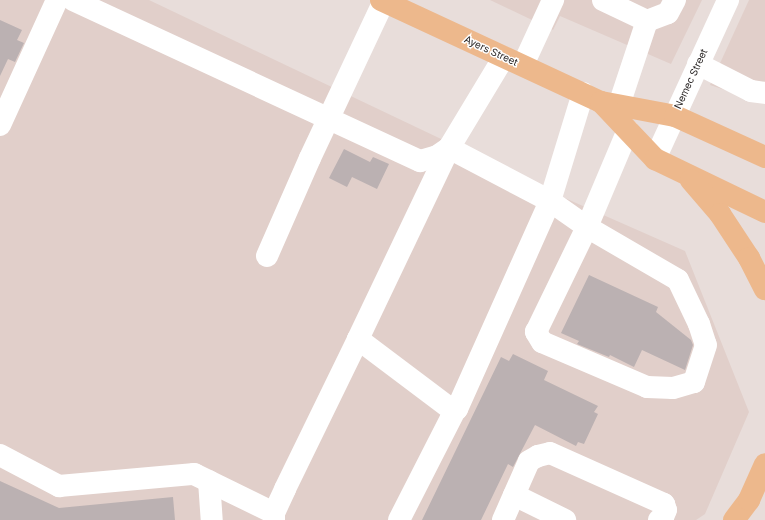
<!DOCTYPE html>
<html>
<head>
<meta charset="utf-8">
<style>
  body { margin:0 }
  #map { position:relative; width:765px; height:520px; overflow:hidden; background:#e8ddda; font-family:Inter,sans-serif }
  div>[style] { position:absolute }
  .built>* { inset:0; background:#e1cfca }
  .building>* { inset:0; background:#bbb1b2 }
  .minor>* { height:22px; margin:-11px; padding:0 11px; transform-origin:11px; border-radius:11px; background:#fff }
  .major>* { height:22px; margin:-11px; padding:0 11px; transform-origin:11px; border-radius:11px; background:#edb88c }
  span { translate:-50% -50%; white-space:nowrap; text-align:center; line-height:1.15; -webkit-text-stroke:3px #fff; paint-order:stroke }
  .street-label { font-size:10px; color:#2b2726 }
</style>
</head>
<body>
<div id="map">
  <div class="built">
    <div style="clip-path:polygon(0 0,149px 0,567px 199px,685px 251px,749px 412px,705px 514px,696px 520px,0 520px)"></div>
    <div style="clip-path:polygon(490px 0,702px 0,671px 64px,560px 16px,553px 30px)"></div>
    <div style="clip-path:polygon(749px 0,765px 0,765px 103px,710px 85px)"></div>
  </div>
  <div class="building">
    <div style="clip-path:polygon(0 20px,22px 30px,17px 40px,24px 43px,15px 62px,8px 59px,0 76px)"></div>
    <div style="clip-path:polygon(344px 149px,370px 162px,373px 157px,389px 164px,377px 189px,352px 177px,347px 187px,329px 178px)"></div>
    <div style="clip-path:polygon(589px 275px,658px 307px,656px 312px,691px 340px,693px 345px,685px 370px,642px 350px,634px 367px,610px 355px,609px 357px,577px 344px,579px 341px,561px 333px)"></div>
    <div style="clip-path:polygon(513px 354px,548px 371px,544px 380px,598px 406px,594px 412px,598px 414px,584px 444px,578px 442px,576px 446px,535px 425px,513px 467px,508px 464px,481px 520px,422px 520px,501px 357px,509px 361px)"></div>
    <div style="clip-path:polygon(0 481px,59px 508px,173px 497px,175px 520px,0 520px)"></div>
  </div>
  <div class="minor">
    <div style="left:73px;top:0;width:383px;rotate:24.9deg"></div>
    <div style="left:420px;top:161px;width:18px;rotate:-16deg"></div>
    <div style="left:437px;top:156px;width:14px;rotate:-34deg"></div>
    <div style="left:449px;top:148px;width:106px;rotate:-58.9deg"></div>
    <div style="left:603px;top:0;width:49px;rotate:25.5deg"></div>
    <div style="left:647px;top:21px;width:22px;rotate:-21deg"></div>
    <div style="left:668px;top:13px;width:15px;rotate:-62deg"></div>
    <div style="left:698px;top:64px;width:59px;rotate:27deg"></div>
    <div style="left:751px;top:91px;width:14px;rotate:8deg"></div>
    <div style="left:523px;top:65px;width:72px;rotate:-65.2deg"></div>
    <div style="left:619px;top:105px;width:89px;rotate:-71.6deg"></div>
    <div style="left:0;top:125px;width:137px;rotate:-65.5deg"></div>
    <div style="left:655px;top:159px;width:175px;rotate:-65.3deg"></div>
    <div style="left:267px;top:256px;width:107px;rotate:-66.3deg"></div>
    <div style="left:310px;top:158px;width:174px;rotate:-64.8deg"></div>
    <div style="left:358px;top:339px;width:212px;rotate:-64.5deg"></div>
    <div style="left:449px;top:148px;width:114px;rotate:27.7deg"></div>
    <div style="left:550px;top:201px;width:45px;rotate:35.1deg"></div>
    <div style="left:587px;top:227px;width:105px;rotate:30.2deg"></div>
    <div style="left:678px;top:280px;width:49px;rotate:64.5deg"></div>
    <div style="left:699px;top:324px;width:22px;rotate:72deg"></div>
    <div style="left:706px;top:345px;width:39px;rotate:108deg"></div>
    <div style="left:694px;top:382px;width:22px;rotate:164deg"></div>
    <div style="left:673px;top:388px;width:26px;rotate:-178deg"></div>
    <div style="left:647px;top:387px;width:114px;rotate:-156.8deg"></div>
    <div style="left:542px;top:342px;width:12px;rotate:-121deg"></div>
    <div style="left:536px;top:332px;width:117px;rotate:-64.1deg"></div>
    <div style="left:587px;top:227px;width:105px;rotate:-67.1deg"></div>
    <div style="left:0;top:455px;width:67px;rotate:27.7deg"></div>
    <div style="left:59px;top:486px;width:136px;rotate:-5.1deg"></div>
    <div style="left:194px;top:474px;width:89px;rotate:26deg"></div>
    <div style="left:209px;top:481px;width:39px;rotate:86deg"></div>
    <div style="left:514px;top:495px;width:57px;rotate:26.1deg"></div>
    <div style="left:274px;top:520px;width:7px;rotate:-90deg"></div>
    <div style="left:274px;top:513px;width:26px;rotate:-65deg"></div>
    <div style="left:285px;top:489px;width:167px;rotate:-64deg"></div>
    <div style="left:358px;top:339px;width:116px;rotate:37deg"></div>
    <div style="left:451px;top:409px;width:6px"></div>
    <div style="left:457px;top:409px;width:228px;rotate:-65.9deg"></div>
    <div style="left:550px;top:201px;width:113px;rotate:-73deg"></div>
    <div style="left:399px;top:520px;width:123px;rotate:-63deg"></div>
    <div style="left:503px;top:520px;width:64px;rotate:-66.2deg"></div>
    <div style="left:529px;top:461px;width:10px;rotate:-29deg"></div>
    <div style="left:538px;top:456px;width:12px;rotate:-14deg"></div>
    <div style="left:550px;top:453px;width:125px;rotate:24.1deg"></div>
    <div style="left:664px;top:504px;width:6px;rotate:72deg"></div>
    <div style="left:666px;top:510px;width:8px;rotate:113deg"></div>
    <div style="left:663px;top:517px;width:5px;rotate:143deg"></div>
  </div>
  <div class="major">
    <div style="left:381px;top:0;width:242px;rotate:24.9deg"></div>
    <div style="left:601px;top:102px;width:75px;rotate:10.7deg"></div>
    <div style="left:675px;top:116px;width:99px;rotate:24.5deg"></div>
    <div style="left:601px;top:102px;width:79px;rotate:46.5deg"></div>
    <div style="left:655px;top:159px;width:122px;rotate:25.7deg"></div>
    <div style="left:691px;top:180px;width:45px;rotate:49.5deg"></div>
    <div style="left:720px;top:214px;width:53px;rotate:56.6deg"></div>
    <div style="left:749px;top:258px;width:35px;rotate:63deg"></div>
    <div style="left:734px;top:520px;width:25px;rotate:-53deg"></div>
    <div style="left:749px;top:500px;width:39px;rotate:-66deg"></div>
  </div>
  <div class="street-label">
    <span style="left:491px;top:51px;rotate:25deg">Ayers Street</span>
    <span style="left:691px;top:79px;rotate:-65deg">Nemec Street</span>
  </div>
</div>
</body>
</html>
